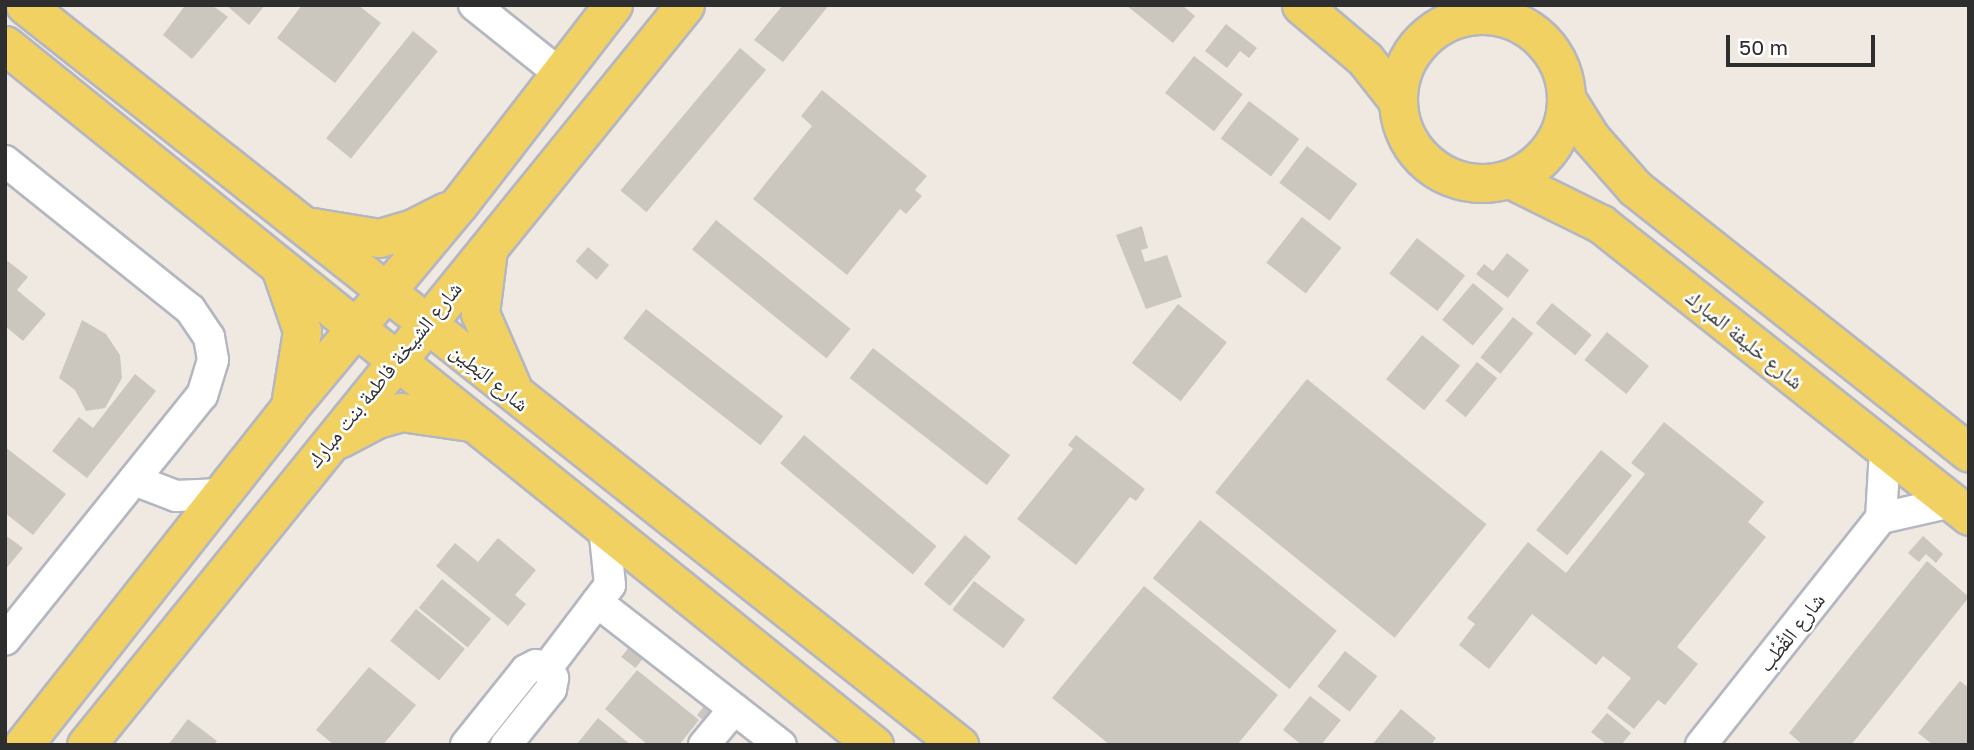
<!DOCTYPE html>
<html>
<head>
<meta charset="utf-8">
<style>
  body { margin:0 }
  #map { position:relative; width:1974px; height:750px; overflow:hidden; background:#efe9e1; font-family:"Golos Text","Noto Naskh Arabic",sans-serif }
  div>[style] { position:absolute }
  .building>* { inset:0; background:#cbc7bf; transform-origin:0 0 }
  .roads { filter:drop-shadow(2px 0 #b4b7c1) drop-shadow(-2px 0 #b4b7c1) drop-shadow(0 2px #b4b7c1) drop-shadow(0 -2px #b4b7c1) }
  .minor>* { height:30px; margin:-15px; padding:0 15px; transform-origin:15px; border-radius:15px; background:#fff }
  .major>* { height:37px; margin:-18.5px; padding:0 18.5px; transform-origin:18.5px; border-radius:18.5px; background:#f2d163 }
  .major>.ring { margin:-18.5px; padding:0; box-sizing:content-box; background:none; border:37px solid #f2d163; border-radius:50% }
  span { translate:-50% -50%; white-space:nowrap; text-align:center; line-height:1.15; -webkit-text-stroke:5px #fff; paint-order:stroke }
  .street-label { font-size:21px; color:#2e2e2e }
  .frame { position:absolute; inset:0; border:7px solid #2e2e2e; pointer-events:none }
  .scale { position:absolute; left:1726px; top:35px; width:149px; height:32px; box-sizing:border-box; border:4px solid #2e2e2e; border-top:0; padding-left:9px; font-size:21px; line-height:24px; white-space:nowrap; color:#2e2e2e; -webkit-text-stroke:5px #fff; paint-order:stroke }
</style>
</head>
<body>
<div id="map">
  <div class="building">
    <div style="clip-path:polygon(212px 5px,228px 17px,192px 59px,163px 35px,184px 7px)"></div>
    <div style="clip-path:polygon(226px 5px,265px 5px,249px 25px)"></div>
    <div style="clip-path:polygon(302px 5px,358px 5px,381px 23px,335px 83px,277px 38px)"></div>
    <div style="clip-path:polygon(783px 5px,829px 5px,783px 62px,754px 40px)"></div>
    <div style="clip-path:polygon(1126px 5px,1182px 5px,1195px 16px,1173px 43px)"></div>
    <div style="clip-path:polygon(1226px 24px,1257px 48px,1249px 58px,1240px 51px,1227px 68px,1205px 51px)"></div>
    <div style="left:413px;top:31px;width:32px;height:138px;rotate:39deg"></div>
    <div style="left:740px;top:48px;width:34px;height:186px;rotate:40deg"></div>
    <div style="left:1194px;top:56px;width:62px;height:47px;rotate:38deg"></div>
    <div style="clip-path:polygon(822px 90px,927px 176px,915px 190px,922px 196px,906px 214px,900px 209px,847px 275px,753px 199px,812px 126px,801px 116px)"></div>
    <div style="left:1249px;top:101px;width:63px;height:47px;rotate:37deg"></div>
    <div style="left:1307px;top:146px;width:63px;height:46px;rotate:37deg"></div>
    <div style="left:1302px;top:217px;width:50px;height:58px;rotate:38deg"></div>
    <div style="left:716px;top:220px;width:173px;height:38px;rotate:39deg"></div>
    <div style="clip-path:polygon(1142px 226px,1148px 248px,1141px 250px,1145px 262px,1167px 255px,1182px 297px,1146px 309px,1116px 235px)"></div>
    <div style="left:1417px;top:238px;width:61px;height:45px;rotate:38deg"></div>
    <div style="left:588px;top:247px;width:28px;height:19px;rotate:41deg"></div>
    <div style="clip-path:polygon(1507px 253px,1529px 270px,1508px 298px,1476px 274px,1484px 264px,1493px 271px)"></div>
    <div style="clip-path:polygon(5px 259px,28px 277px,17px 290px,46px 314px,23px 341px,5px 326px)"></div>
    <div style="left:1473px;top:283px;width:40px;height:48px;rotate:40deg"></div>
    <div style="left:1552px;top:303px;width:51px;height:26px;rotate:39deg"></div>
    <div style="left:1178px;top:304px;width:62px;height:75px;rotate:38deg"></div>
    <div style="left:646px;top:309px;width:174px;height:37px;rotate:38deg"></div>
    <div style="left:1513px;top:317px;width:26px;height:52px;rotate:39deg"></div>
    <div style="clip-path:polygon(82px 320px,106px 334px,120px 355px,122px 378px,105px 408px,86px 411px,75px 390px,59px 378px)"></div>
    <div style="left:1607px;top:332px;width:54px;height:36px;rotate:39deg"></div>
    <div style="left:1422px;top:335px;width:49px;height:57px;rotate:39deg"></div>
    <div style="left:873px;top:348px;width:174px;height:38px;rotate:38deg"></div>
    <div style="left:1477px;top:362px;width:26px;height:50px;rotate:39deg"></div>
    <div style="clip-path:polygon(135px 374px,156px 391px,87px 478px,52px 451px,79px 417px,93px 428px)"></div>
    <div style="left:1307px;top:379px;width:231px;height:146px;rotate:39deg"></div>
    <div style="clip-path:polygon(1664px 422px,1764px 502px,1748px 522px,1766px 537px,1677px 647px,1698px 664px,1665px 705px,1658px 700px,1634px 729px,1607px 708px,1631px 678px,1603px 656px,1596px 665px,1532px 614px,1489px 669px,1459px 645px,1475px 624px,1467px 618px,1528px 542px,1566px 573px,1645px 474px,1631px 463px)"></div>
    <div style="left:804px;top:435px;width:173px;height:37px;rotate:40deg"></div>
    <div style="clip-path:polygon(1076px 435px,1145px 489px,1136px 501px,1130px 497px,1076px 565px,1017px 519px,1073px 449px,1068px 445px)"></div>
    <div style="clip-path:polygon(5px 447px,66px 494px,33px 535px,5px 513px)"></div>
    <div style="left:1601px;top:450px;width:40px;height:103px;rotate:39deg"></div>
    <div style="left:1200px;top:520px;width:176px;height:75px;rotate:39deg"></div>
    <div style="clip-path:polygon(5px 535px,23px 548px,5px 570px)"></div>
    <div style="left:965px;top:535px;width:34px;height:64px;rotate:40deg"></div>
    <div style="clip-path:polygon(1923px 536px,1943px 554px,1936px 563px,1926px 554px,1919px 562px,1908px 553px)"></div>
    <div style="clip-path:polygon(498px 538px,536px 570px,515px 595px,526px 604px,508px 626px,436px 566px,455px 543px,478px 562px)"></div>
    <div style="clip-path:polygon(1927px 561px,1969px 597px,1851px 745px,1803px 745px,1789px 733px)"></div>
    <div style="left:442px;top:579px;width:63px;height:37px;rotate:39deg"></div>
    <div style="left:974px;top:581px;width:64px;height:36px;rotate:37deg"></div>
    <div style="clip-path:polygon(1144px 586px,1278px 695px,1237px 745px,1110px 745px,1052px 698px)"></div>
    <div style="left:416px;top:609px;width:63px;height:41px;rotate:39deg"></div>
    <div style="left:633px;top:642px;width:18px;height:19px;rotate:38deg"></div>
    <div style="left:1345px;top:651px;width:41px;height:45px;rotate:38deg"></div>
    <div style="clip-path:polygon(369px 667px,416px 705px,383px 745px,334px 745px,316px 730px)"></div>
    <div style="clip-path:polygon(637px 670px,699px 720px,679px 745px,648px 745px,605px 709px)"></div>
    <div style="clip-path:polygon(1960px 681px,1969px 688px,1969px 745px,1933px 745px,1918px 733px)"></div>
    <div style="clip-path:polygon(1310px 696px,1341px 720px,1321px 745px,1302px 745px,1283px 730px)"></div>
    <div style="left:708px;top:701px;width:18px;height:18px;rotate:38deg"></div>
    <div style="clip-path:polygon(1401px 709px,1436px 738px,1431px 745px,1372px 745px)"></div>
    <div style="clip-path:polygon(1607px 713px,1631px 733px,1621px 745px,1607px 745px,1591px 732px)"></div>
    <div style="clip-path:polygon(598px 718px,631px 745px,576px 745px)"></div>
    <div style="clip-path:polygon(188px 719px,217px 741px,213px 745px,168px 745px)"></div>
  </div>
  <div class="roads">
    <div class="minor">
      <div style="left:474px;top:5px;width:110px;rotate:38.7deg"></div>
      <div style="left:5px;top:161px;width:237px;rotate:38.7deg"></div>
      <div style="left:190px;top:309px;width:34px;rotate:56deg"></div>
      <div style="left:209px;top:337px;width:23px;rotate:80deg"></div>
      <div style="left:213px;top:360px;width:37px;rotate:107deg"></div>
      <div style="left:202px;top:395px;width:314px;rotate:128.8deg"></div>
      <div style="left:134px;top:480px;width:45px;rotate:20.9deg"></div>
      <div style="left:176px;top:496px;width:45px;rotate:-2.5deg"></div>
      <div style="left:1881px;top:518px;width:73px;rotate:-12.7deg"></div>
      <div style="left:597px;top:602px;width:233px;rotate:37.9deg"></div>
      <div style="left:547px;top:668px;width:104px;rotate:-52.8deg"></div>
      <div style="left:610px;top:585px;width:59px;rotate:-95.8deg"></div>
      <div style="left:466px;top:745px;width:96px;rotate:-51.3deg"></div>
      <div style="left:526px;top:670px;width:11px;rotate:-27deg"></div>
      <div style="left:536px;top:665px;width:11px;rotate:15deg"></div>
      <div style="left:547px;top:668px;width:12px;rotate:59deg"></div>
      <div style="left:553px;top:678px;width:11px;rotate:100deg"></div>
      <div style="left:551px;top:689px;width:72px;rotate:128.8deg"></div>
      <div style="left:704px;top:745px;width:47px;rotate:-50.2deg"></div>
      <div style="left:1701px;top:745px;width:290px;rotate:-51.6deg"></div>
      <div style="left:1881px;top:518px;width:67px;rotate:-86.6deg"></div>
    </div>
    <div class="major">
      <div style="left:25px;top:5px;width:1192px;rotate:38.39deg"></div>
      <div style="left:1301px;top:5px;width:84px;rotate:40.2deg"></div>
      <div style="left:1365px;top:59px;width:52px;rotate:52deg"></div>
      <div class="ring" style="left:1398px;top:15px;width:131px;height:131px"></div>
      <div style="left:5px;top:45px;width:1116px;rotate:38.85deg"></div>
      <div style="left:1567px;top:100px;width:45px;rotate:57.7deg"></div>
      <div style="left:1591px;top:138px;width:67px;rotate:48.7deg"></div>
      <div style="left:1635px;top:188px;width:426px;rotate:38.4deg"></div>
      <div style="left:1510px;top:179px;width:102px;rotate:26.3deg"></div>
      <div style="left:1601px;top:224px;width:470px;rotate:38.4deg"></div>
      <div style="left:312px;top:227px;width:68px;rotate:9.3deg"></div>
      <div style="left:379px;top:238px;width:35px;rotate:-16deg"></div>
      <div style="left:413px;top:228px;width:37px;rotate:-27deg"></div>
      <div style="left:488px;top:250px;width:64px;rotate:97.2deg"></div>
      <div style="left:480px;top:313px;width:81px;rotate:66.6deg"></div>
      <div style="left:280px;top:267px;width:68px;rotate:71deg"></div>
      <div style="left:302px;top:331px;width:69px;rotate:99.2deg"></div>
      <div style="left:339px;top:439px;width:43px;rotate:-27.8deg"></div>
      <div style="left:377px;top:419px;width:25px;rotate:-16deg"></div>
      <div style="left:401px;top:412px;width:70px;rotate:8.2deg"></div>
      <div style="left:23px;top:745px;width:428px;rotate:-51.7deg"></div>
      <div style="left:288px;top:409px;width:267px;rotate:-50.2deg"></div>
      <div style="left:459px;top:204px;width:252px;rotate:-52.3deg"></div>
      <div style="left:86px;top:745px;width:952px;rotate:-51.01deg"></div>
    </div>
  </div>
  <div class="street-label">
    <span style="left:1745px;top:339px;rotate:39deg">شارع خليفة المبارك</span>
    <span style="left:384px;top:374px;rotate:-51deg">شارع الشيخة فاطمة بنت مبارك</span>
    <span style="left:490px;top:377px;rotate:39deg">شارع البَطِين</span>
    <span style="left:1791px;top:632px;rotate:-52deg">شارع القُطُب</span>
  </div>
  <div class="frame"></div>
  <div class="scale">50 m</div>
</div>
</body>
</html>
